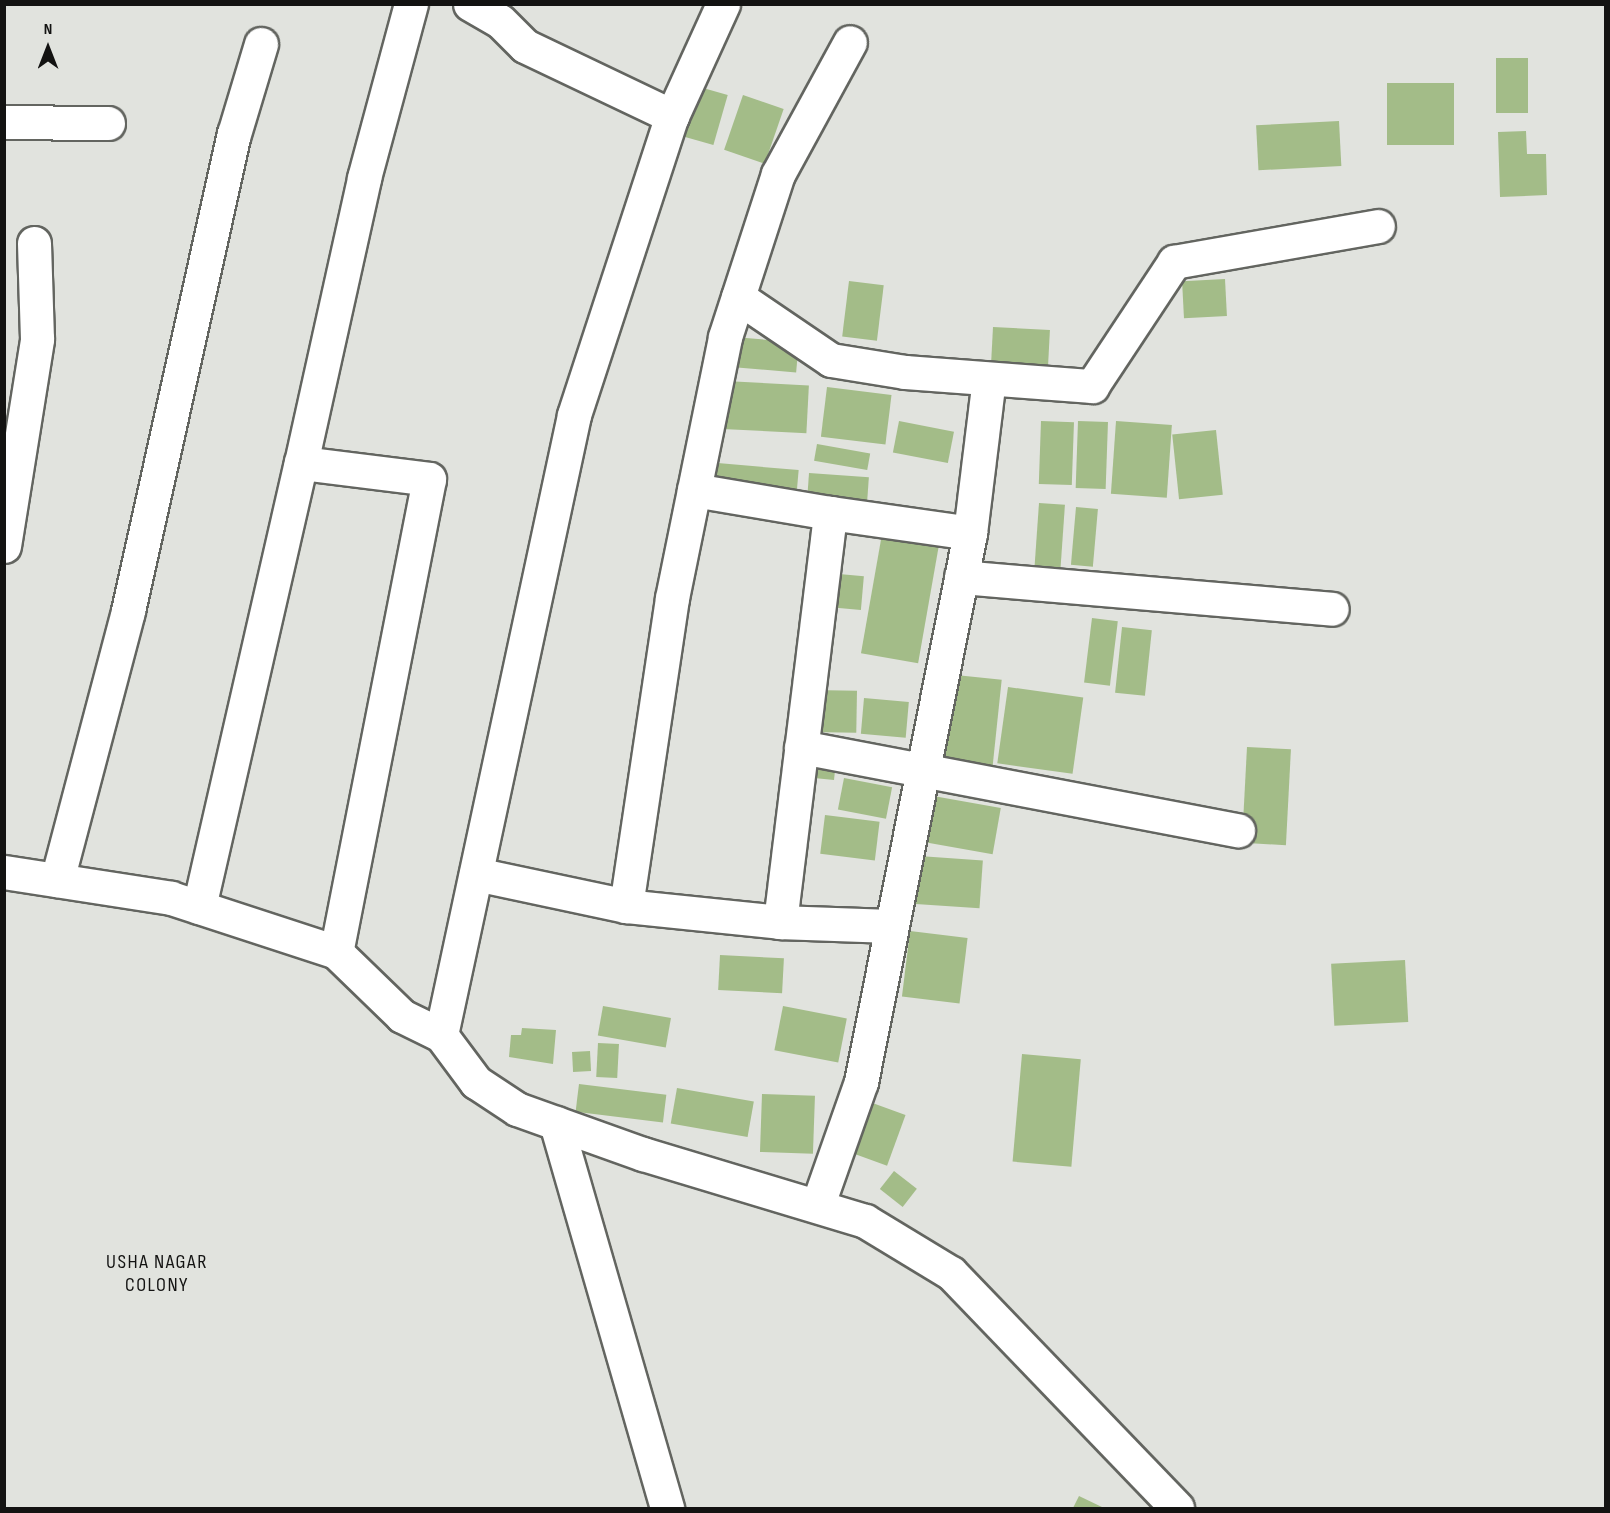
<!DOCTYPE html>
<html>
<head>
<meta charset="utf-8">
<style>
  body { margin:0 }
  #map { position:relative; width:1610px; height:1513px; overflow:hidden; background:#e1e3de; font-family:"Sofia Sans Condensed",sans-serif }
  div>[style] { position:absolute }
  .building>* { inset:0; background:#a3bc88; transform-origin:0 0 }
  .roads { filter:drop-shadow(2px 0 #636560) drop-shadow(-2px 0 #636560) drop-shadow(0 2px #636560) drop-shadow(0 -2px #636560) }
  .minor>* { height:33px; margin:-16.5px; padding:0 16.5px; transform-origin:16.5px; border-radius:16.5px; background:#fff }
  span { translate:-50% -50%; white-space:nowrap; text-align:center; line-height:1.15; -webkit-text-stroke:6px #e1e3de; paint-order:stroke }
  .neighbourhood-label { font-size:20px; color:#131312; letter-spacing:1.5px }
  .frame { position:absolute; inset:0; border:6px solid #131312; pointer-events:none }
  .north { position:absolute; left:18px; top:18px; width:60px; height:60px; -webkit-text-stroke:4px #e1e3de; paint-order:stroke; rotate:0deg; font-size:16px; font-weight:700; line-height:24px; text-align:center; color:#131312 }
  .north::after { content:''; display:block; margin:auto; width:21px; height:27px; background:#131312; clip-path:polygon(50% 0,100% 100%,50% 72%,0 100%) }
</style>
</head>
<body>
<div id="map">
  <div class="building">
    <div style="left:1496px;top:58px;width:32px;height:55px"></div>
    <div style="left:1454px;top:83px;width:62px;height:67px;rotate:90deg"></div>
    <div style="left:696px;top:86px;width:33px;height:52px;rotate:16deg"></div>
    <div style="left:743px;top:95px;width:43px;height:58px;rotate:19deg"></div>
    <div style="left:1339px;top:121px;width:45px;height:83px;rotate:87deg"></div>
    <div style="clip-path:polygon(1526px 131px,1527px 154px,1546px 154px,1547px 195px,1500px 197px,1498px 132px)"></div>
    <div style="left:1225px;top:279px;width:37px;height:43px;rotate:87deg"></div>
    <div style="left:849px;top:281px;width:35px;height:56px;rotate:7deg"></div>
    <div style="left:993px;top:327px;width:57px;height:38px;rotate:3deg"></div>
    <div style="left:734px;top:337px;width:65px;height:30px;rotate:5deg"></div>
    <div style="left:725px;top:381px;width:84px;height:48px;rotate:3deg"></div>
    <div style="left:827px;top:387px;width:65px;height:50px;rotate:7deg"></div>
    <div style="left:899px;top:421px;width:56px;height:32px;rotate:11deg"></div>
    <div style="left:1041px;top:421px;width:33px;height:63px;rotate:2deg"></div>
    <div style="left:1078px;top:421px;width:30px;height:67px;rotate:2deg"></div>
    <div style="left:1116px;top:421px;width:56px;height:73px;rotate:4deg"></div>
    <div style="left:1216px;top:430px;width:65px;height:44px;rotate:84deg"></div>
    <div style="left:817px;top:444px;width:54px;height:17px;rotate:10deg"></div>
    <div style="left:706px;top:462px;width:93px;height:26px;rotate:5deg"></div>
    <div style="left:809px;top:473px;width:60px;height:34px;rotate:4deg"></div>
    <div style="left:1039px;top:503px;width:26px;height:65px;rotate:4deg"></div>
    <div style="left:1076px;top:507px;width:22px;height:58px;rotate:5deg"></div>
    <div style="left:882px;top:534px;width:58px;height:121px;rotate:10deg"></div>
    <div style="left:828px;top:573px;width:36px;height:34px;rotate:5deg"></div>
    <div style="left:1092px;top:618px;width:26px;height:65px;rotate:7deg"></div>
    <div style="left:1122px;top:627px;width:30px;height:66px;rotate:6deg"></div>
    <div style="left:946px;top:674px;width:56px;height:87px;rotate:6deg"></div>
    <div style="left:1008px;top:687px;width:76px;height:77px;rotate:8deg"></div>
    <div style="left:812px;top:690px;width:45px;height:42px;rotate:1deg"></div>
    <div style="left:864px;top:698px;width:45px;height:36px;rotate:5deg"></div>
    <div style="clip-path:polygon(838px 743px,834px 780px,804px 777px)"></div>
    <div style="left:1247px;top:747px;width:44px;height:96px;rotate:3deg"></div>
    <div style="left:844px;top:778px;width:49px;height:32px;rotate:11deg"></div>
    <div style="left:922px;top:794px;width:80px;height:47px;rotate:10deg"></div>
    <div style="left:825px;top:815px;width:55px;height:39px;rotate:7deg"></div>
    <div style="left:919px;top:856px;width:64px;height:48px;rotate:4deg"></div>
    <div style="left:910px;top:931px;width:58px;height:66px;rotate:7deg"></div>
    <div style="left:720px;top:955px;width:64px;height:35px;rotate:3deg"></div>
    <div style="left:1405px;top:960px;width:62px;height:74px;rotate:87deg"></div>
    <div style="left:603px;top:1006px;width:69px;height:30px;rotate:10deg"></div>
    <div style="left:783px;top:1006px;width:65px;height:45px;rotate:11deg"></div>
    <div style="clip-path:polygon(522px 1028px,556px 1030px,553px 1064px,509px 1057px,511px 1035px,521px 1035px)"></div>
    <div style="left:598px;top:1043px;width:21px;height:34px;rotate:3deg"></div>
    <div style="left:590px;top:1051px;width:20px;height:18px;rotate:87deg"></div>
    <div style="left:1022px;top:1054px;width:59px;height:108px;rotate:5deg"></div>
    <div style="left:579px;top:1084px;width:88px;height:28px;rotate:7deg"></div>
    <div style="left:677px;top:1088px;width:78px;height:36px;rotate:10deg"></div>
    <div style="left:762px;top:1094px;width:53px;height:58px;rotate:2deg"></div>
    <div style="left:867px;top:1101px;width:41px;height:54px;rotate:20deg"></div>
    <div style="left:894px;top:1171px;width:29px;height:23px;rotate:38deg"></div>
    <div style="clip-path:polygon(1079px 1496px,1104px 1508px,1073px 1508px)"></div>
  </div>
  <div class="roads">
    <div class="minor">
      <div style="left:470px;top:4px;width:34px;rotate:30deg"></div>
      <div style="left:500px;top:21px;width:35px;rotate:45deg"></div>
      <div style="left:525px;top:46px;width:163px;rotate:25.5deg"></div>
      <div style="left:4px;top:122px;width:104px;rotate:0.6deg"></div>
      <div style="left:738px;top:297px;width:112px;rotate:34.1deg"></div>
      <div style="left:831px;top:360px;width:75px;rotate:9.2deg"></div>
      <div style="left:905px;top:372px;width:188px;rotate:4.3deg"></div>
      <div style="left:1092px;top:386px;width:149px;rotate:-56.5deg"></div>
      <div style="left:1174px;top:262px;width:207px;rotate:-10deg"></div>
      <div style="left:301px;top:463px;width:292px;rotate:-77.5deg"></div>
      <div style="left:364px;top:178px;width:180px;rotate:-74.9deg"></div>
      <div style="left:830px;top:513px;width:141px;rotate:8.1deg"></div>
      <div style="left:4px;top:546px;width:210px;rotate:-80.9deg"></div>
      <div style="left:37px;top:339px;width:96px;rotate:-91.8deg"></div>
      <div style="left:961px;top:577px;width:372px;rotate:4.9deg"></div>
      <div style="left:801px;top:747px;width:445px;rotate:10.8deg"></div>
      <div style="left:4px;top:872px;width:169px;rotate:8.8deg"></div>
      <div style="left:171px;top:898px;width:174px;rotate:18.1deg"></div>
      <div style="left:336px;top:952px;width:92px;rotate:44.1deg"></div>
      <div style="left:402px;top:1016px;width:43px;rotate:26deg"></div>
      <div style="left:441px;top:1035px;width:59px;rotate:53.3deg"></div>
      <div style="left:476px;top:1082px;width:49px;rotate:33.4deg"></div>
      <div style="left:517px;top:1109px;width:134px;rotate:19.7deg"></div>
      <div style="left:643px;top:1154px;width:232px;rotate:16.8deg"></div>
      <div style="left:865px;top:1221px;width:100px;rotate:31.2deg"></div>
      <div style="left:951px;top:1273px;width:326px;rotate:46.1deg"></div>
      <div style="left:476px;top:874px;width:153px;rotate:12deg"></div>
      <div style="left:626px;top:906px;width:311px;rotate:-81.5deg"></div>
      <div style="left:672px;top:598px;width:266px;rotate:-78.5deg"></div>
      <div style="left:725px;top:337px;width:171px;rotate:-72deg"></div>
      <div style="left:778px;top:174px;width:150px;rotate:-61.4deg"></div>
      <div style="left:57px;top:880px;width:278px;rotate:-75.2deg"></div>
      <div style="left:128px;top:611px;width:489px;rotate:-77.5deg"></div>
      <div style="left:234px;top:134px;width:94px;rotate:-73.3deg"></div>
      <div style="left:626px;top:906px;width:155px;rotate:5.9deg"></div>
      <div style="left:780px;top:922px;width:412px;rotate:-83deg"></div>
      <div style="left:830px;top:513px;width:138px;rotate:-170.4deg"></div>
      <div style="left:199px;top:907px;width:456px;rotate:-77.1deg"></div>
      <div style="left:301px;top:463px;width:129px;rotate:7.1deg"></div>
      <div style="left:429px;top:479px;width:482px;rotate:101.1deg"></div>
      <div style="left:780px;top:922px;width:109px;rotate:2.1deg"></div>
      <div style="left:441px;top:1035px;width:634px;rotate:-77.89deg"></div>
      <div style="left:574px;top:415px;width:315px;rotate:-71.9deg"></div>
      <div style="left:672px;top:116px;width:123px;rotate:-65.5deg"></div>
      <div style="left:556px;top:1123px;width:401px;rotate:73.9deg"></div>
      <div style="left:818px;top:1204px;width:129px;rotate:-70.6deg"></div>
      <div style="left:861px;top:1082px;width:560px;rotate:-78.77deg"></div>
      <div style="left:970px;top:533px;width:155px;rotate:-83deg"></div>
    </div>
  </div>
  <div class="neighbourhood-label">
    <span style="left:157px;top:1274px">USHA NAGAR<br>COLONY</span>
  </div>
  <div class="frame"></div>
  <div class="north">N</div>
</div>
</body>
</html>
